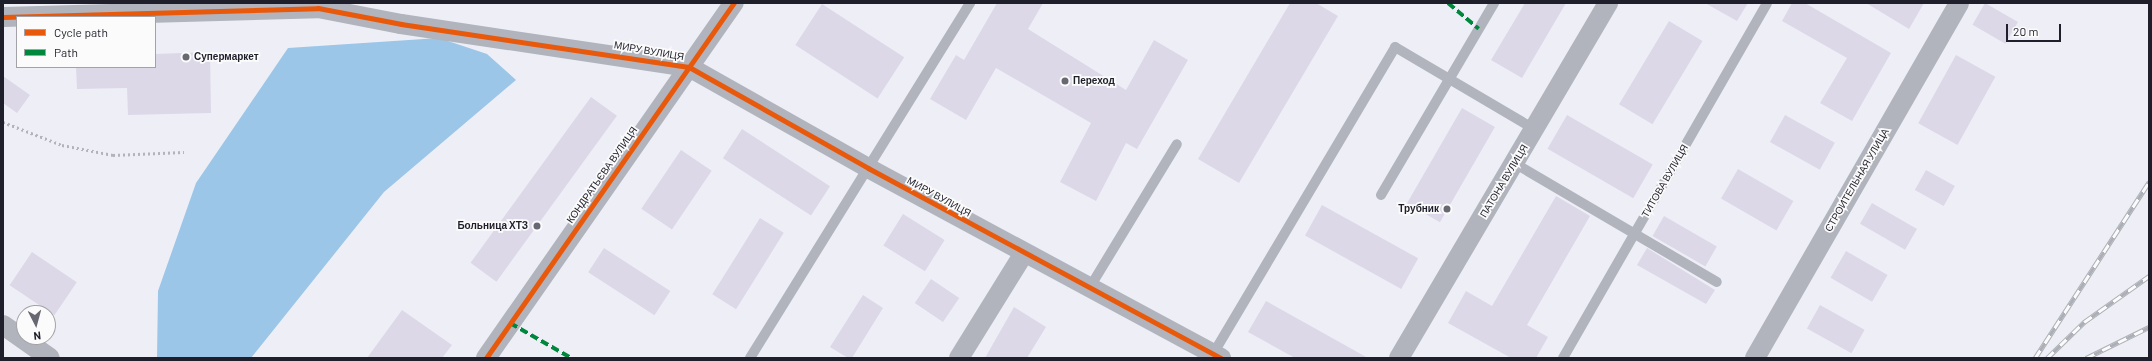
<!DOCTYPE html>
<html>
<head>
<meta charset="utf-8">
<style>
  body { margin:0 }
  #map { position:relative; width:2152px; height:361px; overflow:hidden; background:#eeeff6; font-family:Barlow,sans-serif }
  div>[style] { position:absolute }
  .water>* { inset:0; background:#9bc6e8 }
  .building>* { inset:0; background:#dcd8e8; transform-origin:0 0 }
  .path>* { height:2.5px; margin-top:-1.25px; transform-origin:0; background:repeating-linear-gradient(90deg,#b2b4bb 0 2px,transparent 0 5px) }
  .lane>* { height:10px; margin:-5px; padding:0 5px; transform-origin:5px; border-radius:5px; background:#b1b4bd }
  .street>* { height:20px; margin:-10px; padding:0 10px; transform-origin:10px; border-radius:10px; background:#b1b4bd }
  .rail>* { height:4.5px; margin-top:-2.25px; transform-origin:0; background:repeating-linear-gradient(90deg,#fbfbfb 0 9px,#adafb6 0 18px); box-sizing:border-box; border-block:1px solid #adafb6 }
  .quiet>* { height:4px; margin-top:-2px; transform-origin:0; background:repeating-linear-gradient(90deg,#00873e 0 8px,transparent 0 12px) }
  .cycleway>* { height:5px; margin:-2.5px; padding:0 2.5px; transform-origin:2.5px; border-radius:2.5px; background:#e8590c }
  .dots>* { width:11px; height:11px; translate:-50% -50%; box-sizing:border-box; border:2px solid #fbfbfb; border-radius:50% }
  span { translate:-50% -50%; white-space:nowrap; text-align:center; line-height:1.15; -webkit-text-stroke:3.5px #fbfbfb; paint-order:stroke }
  .street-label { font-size:10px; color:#1e1f2a }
  .poi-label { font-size:10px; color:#1e1f2a; font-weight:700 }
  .left { translate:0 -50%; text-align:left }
  .right { translate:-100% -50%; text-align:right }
  .frame { position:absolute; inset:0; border:4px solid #1e1f2a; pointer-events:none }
  .legend { position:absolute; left:16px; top:16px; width:140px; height:52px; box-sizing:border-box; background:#fbfbfb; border:1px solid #a3a3a7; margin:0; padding:5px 7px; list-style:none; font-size:12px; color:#1e1f2a }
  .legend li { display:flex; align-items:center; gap:8px; height:20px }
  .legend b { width:20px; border:1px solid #a3a3a7 }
  .north { position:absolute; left:16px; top:305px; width:40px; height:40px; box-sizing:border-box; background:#fbfbfb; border:1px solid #a3a3a7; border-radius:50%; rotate:174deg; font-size:11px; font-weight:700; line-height:16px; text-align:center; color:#1e1f2a }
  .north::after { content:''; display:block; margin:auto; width:14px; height:18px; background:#676871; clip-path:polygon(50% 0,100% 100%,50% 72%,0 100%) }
  .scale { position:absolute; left:2006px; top:24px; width:55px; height:18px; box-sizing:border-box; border:2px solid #1e1f2a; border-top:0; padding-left:5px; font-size:12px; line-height:14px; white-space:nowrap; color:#1e1f2a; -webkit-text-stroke:3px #fbfbfb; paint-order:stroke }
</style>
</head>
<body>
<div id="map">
  <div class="water">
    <div style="clip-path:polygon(439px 38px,487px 54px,516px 80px,384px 192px,251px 358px,157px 358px,158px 291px,196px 183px,288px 48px)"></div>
  </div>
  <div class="building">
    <div style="clip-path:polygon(997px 3px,1043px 3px,1028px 29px,1126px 90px,1154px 40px,1188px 60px,1137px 149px,1126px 143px,1096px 201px,1060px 182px,1091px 123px,996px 68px,966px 120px,930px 99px,956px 55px,964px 60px)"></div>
    <div style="clip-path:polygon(1290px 3px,1316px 3px,1338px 16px,1239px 183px,1198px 159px)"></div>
    <div style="clip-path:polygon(1525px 3px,1566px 3px,1522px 78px,1491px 60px)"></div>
    <div style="clip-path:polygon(1705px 3px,1748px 3px,1737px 21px)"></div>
    <div style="clip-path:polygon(1792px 3px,1805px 3px,1891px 53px,1852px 121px,1820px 103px,1847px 58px,1782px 21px)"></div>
    <div style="clip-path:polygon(1866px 3px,1924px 3px,1909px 29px)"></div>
    <div style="left:1985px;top:3px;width:38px;height:25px;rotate:30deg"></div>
    <div style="left:822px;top:4px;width:98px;height:49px;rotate:33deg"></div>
    <div style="left:1669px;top:21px;width:39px;height:97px;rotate:31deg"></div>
    <div style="clip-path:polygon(210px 52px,211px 113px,128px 115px,127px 88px,77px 89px,76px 67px,155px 67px,155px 54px)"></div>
    <div style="left:1956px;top:55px;width:45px;height:78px;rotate:29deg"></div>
    <div style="clip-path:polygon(3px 76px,30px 95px,17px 113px,3px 103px)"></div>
    <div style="left:591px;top:97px;width:32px;height:205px;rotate:36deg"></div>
    <div style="left:1462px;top:108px;width:38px;height:110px;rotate:30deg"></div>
    <div style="left:1567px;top:115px;width:99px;height:39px;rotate:30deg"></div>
    <div style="left:1785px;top:115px;width:57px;height:31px;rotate:29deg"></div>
    <div style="left:742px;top:129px;width:105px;height:35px;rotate:33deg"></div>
    <div style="left:681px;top:150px;width:37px;height:71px;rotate:34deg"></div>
    <div style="left:1738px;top:169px;width:64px;height:34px;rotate:30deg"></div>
    <div style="left:1926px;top:170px;width:33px;height:23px;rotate:29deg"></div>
    <div style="clip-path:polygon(1556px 196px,1590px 216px,1527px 325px,1548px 337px,1536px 358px,1511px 358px,1448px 323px,1466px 291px,1492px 306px)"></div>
    <div style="left:1872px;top:203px;width:52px;height:24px;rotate:30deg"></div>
    <div style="left:1322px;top:205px;width:110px;height:35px;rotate:29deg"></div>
    <div style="left:903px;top:214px;width:49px;height:37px;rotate:32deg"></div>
    <div style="left:1664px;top:216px;width:61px;height:23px;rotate:30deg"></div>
    <div style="left:760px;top:218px;width:28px;height:90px;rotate:32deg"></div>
    <div style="left:604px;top:248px;width:79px;height:29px;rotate:33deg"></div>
    <div style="clip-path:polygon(1647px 248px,1715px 290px,1706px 304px,1637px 265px)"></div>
    <div style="left:1846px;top:251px;width:48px;height:31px;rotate:30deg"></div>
    <div style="left:32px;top:252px;width:54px;height:40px;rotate:34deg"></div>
    <div style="left:931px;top:279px;width:34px;height:29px;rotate:34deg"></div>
    <div style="clip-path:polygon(863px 295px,883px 308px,852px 358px,848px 358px,830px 347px)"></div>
    <div style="clip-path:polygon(1266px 301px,1368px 358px,1295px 358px,1248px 332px)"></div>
    <div style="left:1820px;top:305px;width:51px;height:27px;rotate:29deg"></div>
    <div style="clip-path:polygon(1014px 307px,1046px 327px,1027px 358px,985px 358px)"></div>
    <div style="clip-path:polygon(402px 310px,452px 345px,442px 358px,367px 358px)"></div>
  </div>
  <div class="path">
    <div style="left:3px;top:122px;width:63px;rotate:21.3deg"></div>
    <div style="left:62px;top:145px;width:52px;rotate:11.1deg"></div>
    <div style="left:113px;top:155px;width:71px;rotate:-2.4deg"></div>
  </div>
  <div class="lane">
    <div style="left:1514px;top:163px;width:235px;rotate:30.4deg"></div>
    <div style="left:1381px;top:195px;width:223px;rotate:-59.5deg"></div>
    <div style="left:1090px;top:287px;width:167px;rotate:-58.7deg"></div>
    <div style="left:1213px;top:354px;width:357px;rotate:-59.3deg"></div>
    <div style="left:1395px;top:47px;width:161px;rotate:30.5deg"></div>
    <div style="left:750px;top:358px;width:418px;rotate:-58.2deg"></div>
    <div style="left:1563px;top:358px;width:409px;rotate:-60.1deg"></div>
  </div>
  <div class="street">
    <div style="left:3px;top:17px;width:315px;rotate:-1.6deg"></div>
    <div style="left:318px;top:8px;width:85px;rotate:10.9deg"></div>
    <div style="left:401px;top:24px;width:291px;rotate:8.5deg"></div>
    <div style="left:689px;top:67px;width:206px;rotate:29.4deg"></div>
    <div style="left:868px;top:168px;width:401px;rotate:28.3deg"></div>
    <div style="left:3px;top:325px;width:57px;rotate:35.1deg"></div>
    <div style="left:486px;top:358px;width:433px;rotate:-55.1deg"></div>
    <div style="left:959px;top:358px;width:123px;rotate:-58.2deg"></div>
    <div style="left:1399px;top:358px;width:412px;rotate:-59.5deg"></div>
    <div style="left:1755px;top:358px;width:409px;rotate:-60.1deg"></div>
  </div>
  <div class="rail">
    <div style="left:2035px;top:358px;width:210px;rotate:-57.1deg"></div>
    <div style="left:2047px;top:358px;width:52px;rotate:-44.2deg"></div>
    <div style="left:2084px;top:322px;width:80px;rotate:-35.3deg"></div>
    <div style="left:2086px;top:358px;width:70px;rotate:-26.2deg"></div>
  </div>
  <div class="quiet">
    <div style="left:1448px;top:3px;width:40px;rotate:40deg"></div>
    <div style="left:510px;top:323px;width:70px;rotate:29.8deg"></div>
  </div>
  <div class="cycleway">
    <div style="left:3px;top:17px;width:315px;rotate:-1.6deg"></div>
    <div style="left:318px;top:8px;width:85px;rotate:10.9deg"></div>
    <div style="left:401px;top:24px;width:291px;rotate:8.5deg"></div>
    <div style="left:689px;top:67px;width:206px;rotate:29.4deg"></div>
    <div style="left:868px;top:168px;width:401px;rotate:28.3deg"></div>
    <div style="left:486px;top:358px;width:433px;rotate:-55.1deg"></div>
  </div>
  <div class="dots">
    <div style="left:186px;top:57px;background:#676871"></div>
    <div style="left:1065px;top:81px;background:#676871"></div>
    <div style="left:1447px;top:209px;background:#676871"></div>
    <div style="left:537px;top:226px;background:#676871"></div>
  </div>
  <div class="street-label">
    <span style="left:649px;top:51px;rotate:10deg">МИРУ ВУЛИЦЯ</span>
    <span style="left:602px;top:175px;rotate:-55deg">КОНДРАТЬЄВА ВУЛИЦЯ</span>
    <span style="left:1857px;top:180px;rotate:-60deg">СТРОИТЕЛЬНАЯ УЛИЦА</span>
    <span style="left:1504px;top:181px;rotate:-59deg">ПАТОНА ВУЛИЦЯ</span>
    <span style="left:1665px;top:181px;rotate:-60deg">ТИТОВА ВУЛИЦЯ</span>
    <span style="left:939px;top:197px;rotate:29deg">МИРУ ВУЛИЦЯ</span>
  </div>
  <div class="poi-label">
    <span class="left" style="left:194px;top:57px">Супермаркет</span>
    <span class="left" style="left:1073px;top:81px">Переход</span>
    <span class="right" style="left:1439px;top:209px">Трубник</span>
    <span class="right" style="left:528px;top:226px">Больница ХТЗ</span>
  </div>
  <div class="frame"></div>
  <ul class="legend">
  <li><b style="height:5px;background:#e8590c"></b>Cycle path</li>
  <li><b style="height:5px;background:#00873e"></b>Path</li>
  </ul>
  <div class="north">N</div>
  <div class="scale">20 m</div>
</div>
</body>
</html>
